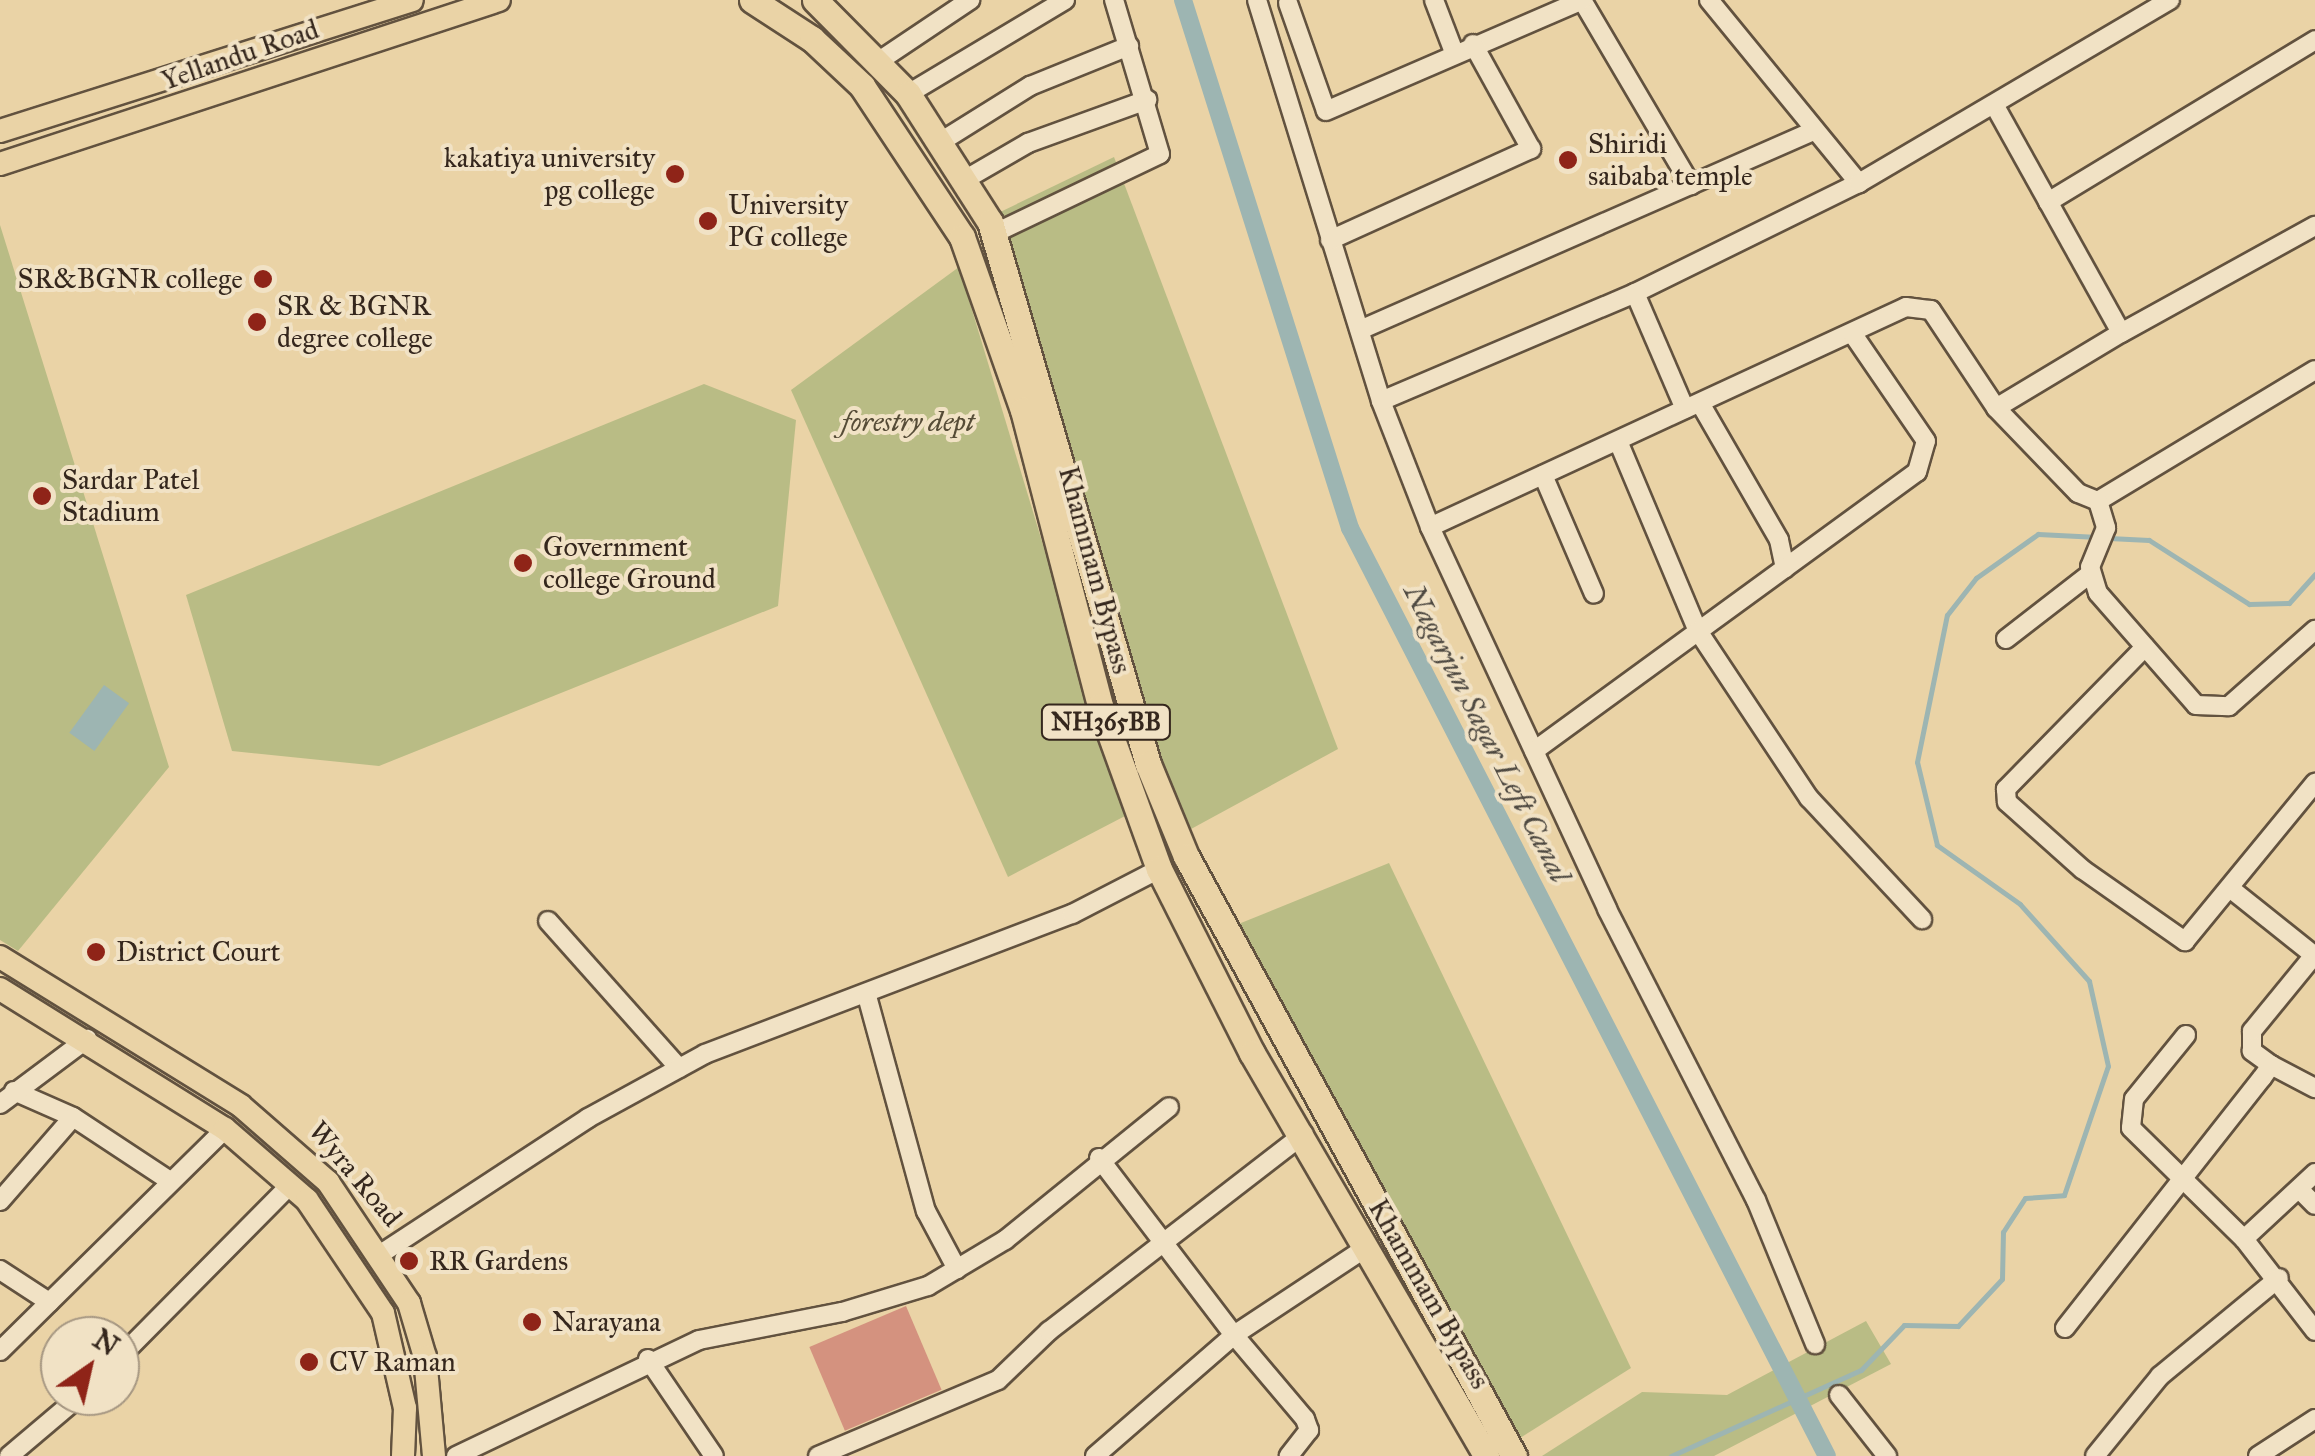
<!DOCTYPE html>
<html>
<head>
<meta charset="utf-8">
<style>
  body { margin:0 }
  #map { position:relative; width:2315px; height:1456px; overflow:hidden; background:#ead3a6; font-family:"IM FELL Great Primer",serif }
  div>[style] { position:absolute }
  .green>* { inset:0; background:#b9bc85 }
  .water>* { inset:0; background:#9db5b2; transform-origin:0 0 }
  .stream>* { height:5px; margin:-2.5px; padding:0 2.5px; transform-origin:2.5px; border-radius:2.5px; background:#9db5b2 }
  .canal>* { height:18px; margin:-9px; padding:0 9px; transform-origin:9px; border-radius:9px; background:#9db5b2 }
  .building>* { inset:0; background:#d4927f; transform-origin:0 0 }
  .roads { filter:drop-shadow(2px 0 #62523f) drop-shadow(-2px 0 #62523f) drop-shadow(0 2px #62523f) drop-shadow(0 -2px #62523f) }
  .minor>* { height:18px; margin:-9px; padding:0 9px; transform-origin:9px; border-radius:9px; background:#f1e2c5 }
  .major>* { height:22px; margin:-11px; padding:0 11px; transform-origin:11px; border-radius:11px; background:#ead3a6 }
  .highway>* { height:25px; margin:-12.5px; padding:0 12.5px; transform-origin:12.5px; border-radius:12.5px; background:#ead3a6 }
  .dots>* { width:28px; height:28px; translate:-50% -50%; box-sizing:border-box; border:5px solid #f1e2c5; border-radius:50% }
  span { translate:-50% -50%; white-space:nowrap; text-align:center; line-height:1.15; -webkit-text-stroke:8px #f1e2c5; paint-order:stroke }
  .shield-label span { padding:2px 8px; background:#f1e2c5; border:2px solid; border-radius:8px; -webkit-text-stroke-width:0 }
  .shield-label { font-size:25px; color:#35271d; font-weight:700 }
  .street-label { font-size:28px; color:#35271d }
  .poi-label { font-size:28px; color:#35271d }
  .left { translate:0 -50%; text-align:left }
  .right { translate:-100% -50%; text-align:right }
  .park-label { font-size:28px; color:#564c37; font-style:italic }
  .water-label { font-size:30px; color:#4f4a42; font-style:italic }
  .north { position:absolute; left:40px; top:1316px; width:100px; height:100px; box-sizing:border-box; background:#f1e2c5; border:2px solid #a69782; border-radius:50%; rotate:34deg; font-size:28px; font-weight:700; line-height:40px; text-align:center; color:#35271d }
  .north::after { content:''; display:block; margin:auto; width:35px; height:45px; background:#8f2418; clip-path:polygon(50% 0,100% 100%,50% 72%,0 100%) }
</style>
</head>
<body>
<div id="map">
  <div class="green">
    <div style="clip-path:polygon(1114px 157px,1338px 749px,1180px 835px,994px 215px)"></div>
    <div style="clip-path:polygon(0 225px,169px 767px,18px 951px,0 940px)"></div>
    <div style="clip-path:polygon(959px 267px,1125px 816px,1008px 877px,791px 390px)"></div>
    <div style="clip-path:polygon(704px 384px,796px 420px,778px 606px,379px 766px,232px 751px,186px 595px)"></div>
    <div style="clip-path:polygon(1389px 863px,1631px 1368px,1520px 1438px,1236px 925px)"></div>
    <div style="clip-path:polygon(1866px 1321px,1891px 1364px,1714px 1456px,1542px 1456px,1642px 1392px,1727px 1395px)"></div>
  </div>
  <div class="water">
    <div style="left:104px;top:685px;width:31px;height:59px;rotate:36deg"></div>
  </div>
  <div class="stream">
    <div style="left:2109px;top:538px;width:40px;rotate:2.9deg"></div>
    <div style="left:2149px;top:540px;width:119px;rotate:32.6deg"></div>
    <div style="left:2249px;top:604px;width:40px;rotate:-1.4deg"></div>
    <div style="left:2289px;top:603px;width:39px;rotate:-48deg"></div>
    <div style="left:1671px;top:1456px;width:209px;rotate:-24.4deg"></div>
    <div style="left:1861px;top:1370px;width:62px;rotate:-46.3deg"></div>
    <div style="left:1904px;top:1325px;width:54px;rotate:1.1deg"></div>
    <div style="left:1958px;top:1326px;width:64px;rotate:-46.9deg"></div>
    <div style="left:2002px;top:1279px;width:47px;rotate:-88.8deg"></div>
    <div style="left:2003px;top:1232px;width:40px;rotate:-57.1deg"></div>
    <div style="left:2025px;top:1198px;width:39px;rotate:-4deg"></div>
    <div style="left:2064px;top:1195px;width:136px;rotate:-71.2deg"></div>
    <div style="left:2108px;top:1066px;width:87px;rotate:-102.6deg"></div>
    <div style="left:2089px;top:981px;width:103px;rotate:-131.9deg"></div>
    <div style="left:2020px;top:904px;width:102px;rotate:-144.6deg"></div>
    <div style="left:1937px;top:845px;width:85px;rotate:-103.5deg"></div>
    <div style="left:1917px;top:762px;width:150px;rotate:-78.5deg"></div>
    <div style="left:1947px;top:615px;width:47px;rotate:-51.9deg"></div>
    <div style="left:1976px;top:578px;width:76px;rotate:-35.4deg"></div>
    <div style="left:2038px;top:534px;width:60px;rotate:2.9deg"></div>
  </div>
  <div class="canal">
    <div style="left:1183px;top:0;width:554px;rotate:72.45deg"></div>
    <div style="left:1350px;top:528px;width:1043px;rotate:62.8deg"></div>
  </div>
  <div class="building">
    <div style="left:906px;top:1306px;width:91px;height:105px;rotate:67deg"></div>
  </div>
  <div class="roads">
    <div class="minor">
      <div style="left:1257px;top:0;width:420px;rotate:72.8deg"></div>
      <div style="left:1381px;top:401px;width:135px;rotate:68.7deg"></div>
      <div style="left:1430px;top:527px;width:421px;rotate:65.1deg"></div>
      <div style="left:1607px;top:909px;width:327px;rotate:62.9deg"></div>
      <div style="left:1756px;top:1200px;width:156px;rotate:67.7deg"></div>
      <div style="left:1434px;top:0;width:56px;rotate:69deg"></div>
      <div style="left:1582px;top:0;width:215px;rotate:59.5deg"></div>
      <div style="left:1709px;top:0;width:237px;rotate:50.7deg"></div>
      <div style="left:1288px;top:3px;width:114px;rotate:70.6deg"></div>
      <div style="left:1326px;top:111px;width:279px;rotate:-23.4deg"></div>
      <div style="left:879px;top:61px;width:110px;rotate:-33.8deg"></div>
      <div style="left:908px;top:94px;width:183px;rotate:-30.9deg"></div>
      <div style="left:1996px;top:108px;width:257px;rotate:60.9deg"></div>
      <div style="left:2121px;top:333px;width:222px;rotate:-28.9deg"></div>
      <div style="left:942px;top:141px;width:104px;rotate:-32deg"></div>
      <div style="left:1030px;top:86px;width:107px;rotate:-22deg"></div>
      <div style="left:966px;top:179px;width:72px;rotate:-30.1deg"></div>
      <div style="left:1028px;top:143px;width:127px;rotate:-19.9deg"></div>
      <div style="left:2048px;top:202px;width:312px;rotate:-31.2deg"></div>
      <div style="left:993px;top:234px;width:185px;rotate:-25.6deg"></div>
      <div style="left:1160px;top:154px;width:161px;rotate:-106.6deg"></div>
      <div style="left:1330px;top:240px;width:221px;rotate:-24.4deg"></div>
      <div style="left:1531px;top:149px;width:120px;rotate:-118.9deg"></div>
      <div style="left:1635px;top:293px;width:126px;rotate:66.7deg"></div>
      <div style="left:1360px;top:330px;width:495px;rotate:-23.7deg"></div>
      <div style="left:1381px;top:401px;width:276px;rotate:-23deg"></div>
      <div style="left:1635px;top:293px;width:250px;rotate:-26.2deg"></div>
      <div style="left:1859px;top:183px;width:361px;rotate:-30.5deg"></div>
      <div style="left:1700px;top:403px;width:158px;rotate:60deg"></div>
      <div style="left:1779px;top:540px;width:29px;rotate:78deg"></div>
      <div style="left:1996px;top:408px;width:118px;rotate:46deg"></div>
      <div style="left:2078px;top:493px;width:22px;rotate:22deg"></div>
      <div style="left:2098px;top:501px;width:253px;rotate:-31.1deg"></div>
      <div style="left:1618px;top:441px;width:206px;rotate:67.2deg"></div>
      <div style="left:1698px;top:631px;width:201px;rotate:56.4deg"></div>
      <div style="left:1809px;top:798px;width:166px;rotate:47deg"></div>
      <div style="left:1543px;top:475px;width:129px;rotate:66.8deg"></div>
      <div style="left:2098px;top:501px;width:28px;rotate:73deg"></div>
      <div style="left:2106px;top:528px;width:42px;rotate:112.3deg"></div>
      <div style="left:2090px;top:567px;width:27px;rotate:73deg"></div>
      <div style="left:2098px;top:593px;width:149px;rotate:48.8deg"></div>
      <div style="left:2196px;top:705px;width:33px;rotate:2deg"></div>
      <div style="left:2229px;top:706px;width:115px;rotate:-41.5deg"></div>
      <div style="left:1430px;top:527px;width:524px;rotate:-24.81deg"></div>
      <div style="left:1906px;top:307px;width:25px;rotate:7deg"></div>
      <div style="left:1931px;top:310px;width:118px;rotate:56.4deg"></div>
      <div style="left:1996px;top:408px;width:146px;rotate:-31deg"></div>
      <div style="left:2006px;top:639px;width:108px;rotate:-37.8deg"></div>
      <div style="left:2145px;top:647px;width:199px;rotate:134.4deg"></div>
      <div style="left:2006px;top:789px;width:13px;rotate:86deg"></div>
      <div style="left:2007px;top:802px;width:101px;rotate:41.8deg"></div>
      <div style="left:2082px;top:869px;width:126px;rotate:35deg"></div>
      <div style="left:2185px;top:941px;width:205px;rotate:-50.6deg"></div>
      <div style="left:1534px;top:751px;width:474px;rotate:-36.1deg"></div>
      <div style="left:1917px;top:472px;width:32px;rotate:-74deg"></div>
      <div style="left:1926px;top:441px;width:131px;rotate:-124.4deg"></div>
      <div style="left:2231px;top:889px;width:107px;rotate:38.6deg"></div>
      <div style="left:548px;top:921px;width:197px;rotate:48.3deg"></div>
      <div style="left:867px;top:996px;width:223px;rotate:74.7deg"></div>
      <div style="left:926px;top:1211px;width:66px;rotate:61.9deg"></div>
      <div style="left:2186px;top:1035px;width:82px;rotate:129.1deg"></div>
      <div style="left:2134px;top:1099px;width:29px;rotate:96deg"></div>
      <div style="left:2131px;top:1128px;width:158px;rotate:44.5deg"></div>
      <div style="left:2244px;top:1239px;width:116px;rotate:52.3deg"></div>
      <div style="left:2271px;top:1065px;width:50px;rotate:27.6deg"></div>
      <div style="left:14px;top:1091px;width:64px;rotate:23.8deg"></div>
      <div style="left:73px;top:1117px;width:113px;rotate:33.4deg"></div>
      <div style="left:0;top:1104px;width:109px;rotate:-36.8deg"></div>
      <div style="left:1099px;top:1158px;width:223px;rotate:52.7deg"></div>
      <div style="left:1234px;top:1335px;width:159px;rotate:-33.5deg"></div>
      <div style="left:2300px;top:1190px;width:21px;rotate:45deg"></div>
      <div style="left:0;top:1201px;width:111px;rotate:-49deg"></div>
      <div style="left:2244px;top:1239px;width:97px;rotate:-42.9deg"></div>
      <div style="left:382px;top:1253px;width:246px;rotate:-33.2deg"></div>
      <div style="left:588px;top:1118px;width:133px;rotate:-28.7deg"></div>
      <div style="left:705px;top:1054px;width:393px;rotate:-20.9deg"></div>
      <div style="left:1072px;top:914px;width:98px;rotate:-27.3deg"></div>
      <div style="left:0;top:1270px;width:59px;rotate:33.1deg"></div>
      <div style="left:2065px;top:1328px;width:318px;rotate:-51.8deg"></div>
      <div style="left:2262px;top:1078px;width:16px;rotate:-55deg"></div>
      <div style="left:2271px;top:1065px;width:24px;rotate:-144deg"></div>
      <div style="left:2252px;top:1051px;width:20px;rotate:-90deg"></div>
      <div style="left:2252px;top:1031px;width:99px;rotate:-50.7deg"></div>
      <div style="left:0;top:1351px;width:316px;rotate:-44.6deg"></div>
      <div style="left:120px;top:1357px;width:243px;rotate:-45.3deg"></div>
      <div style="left:648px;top:1359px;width:117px;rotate:55.8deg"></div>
      <div style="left:1839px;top:1395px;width:78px;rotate:51.8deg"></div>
      <div style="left:9px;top:1456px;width:93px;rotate:-40.2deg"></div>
      <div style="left:456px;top:1456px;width:269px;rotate:-25.5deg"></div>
      <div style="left:699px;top:1340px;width:146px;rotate:-11.1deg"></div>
      <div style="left:842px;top:1312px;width:90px;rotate:-16.8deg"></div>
      <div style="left:928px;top:1286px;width:90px;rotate:-30.9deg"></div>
      <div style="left:1005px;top:1240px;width:211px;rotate:-39deg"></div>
      <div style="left:818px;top:1456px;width:195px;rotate:-22.9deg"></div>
      <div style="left:998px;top:1380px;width:71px;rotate:-43.9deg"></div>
      <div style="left:1049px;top:1331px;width:322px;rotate:-37.7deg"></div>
      <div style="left:1095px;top:1456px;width:184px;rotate:-41deg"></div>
      <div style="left:1234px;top:1335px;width:110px;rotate:49.8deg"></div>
      <div style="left:1305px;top:1419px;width:12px;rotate:70deg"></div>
      <div style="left:1309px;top:1430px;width:33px;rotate:128deg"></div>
      <div style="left:2095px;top:1456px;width:103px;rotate:-50.9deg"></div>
      <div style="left:2160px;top:1376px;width:154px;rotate:-39.5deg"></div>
      <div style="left:2258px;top:1456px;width:68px;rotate:-33deg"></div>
    </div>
    <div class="major">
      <div style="left:0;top:131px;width:432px;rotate:-17.6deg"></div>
      <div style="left:0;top:164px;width:525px;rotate:-18.19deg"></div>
      <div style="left:0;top:957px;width:283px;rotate:31.7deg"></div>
      <div style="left:241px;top:1106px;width:116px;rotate:41.1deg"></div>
      <div style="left:328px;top:1182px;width:146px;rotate:56.2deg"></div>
      <div style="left:409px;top:1303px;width:56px;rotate:73.5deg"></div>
      <div style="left:425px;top:1357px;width:99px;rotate:84.8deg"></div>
      <div style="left:0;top:989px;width:265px;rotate:31.9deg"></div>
      <div style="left:225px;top:1129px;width:108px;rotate:40.9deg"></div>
      <div style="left:307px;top:1200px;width:136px;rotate:56.1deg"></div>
      <div style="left:383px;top:1313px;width:98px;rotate:77deg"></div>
      <div style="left:405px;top:1408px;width:48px;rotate:92.4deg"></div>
    </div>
    <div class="highway">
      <div style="left:752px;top:0;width:72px;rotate:33deg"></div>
      <div style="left:812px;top:39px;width:69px;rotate:43.2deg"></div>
      <div style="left:862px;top:86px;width:181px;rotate:56.5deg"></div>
      <div style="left:962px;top:237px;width:183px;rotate:70.6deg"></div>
      <div style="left:1023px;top:410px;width:306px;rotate:75.4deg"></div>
      <div style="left:1100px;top:706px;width:173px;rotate:70.1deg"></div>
      <div style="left:1159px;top:869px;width:206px;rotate:63.2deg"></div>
      <div style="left:1252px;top:1053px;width:467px;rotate:59.8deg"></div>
      <div style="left:815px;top:0;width:132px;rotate:45.3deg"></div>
      <div style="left:908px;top:94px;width:152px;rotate:57.4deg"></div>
      <div style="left:990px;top:222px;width:565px;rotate:73.75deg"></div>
      <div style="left:1148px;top:764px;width:100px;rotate:67.6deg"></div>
      <div style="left:1186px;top:856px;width:684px;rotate:61.34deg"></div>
    </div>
  </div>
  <div class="dots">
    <div style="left:1568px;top:160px;background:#8f2418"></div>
    <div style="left:675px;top:174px;background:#8f2418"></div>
    <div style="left:708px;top:221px;background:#8f2418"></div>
    <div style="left:263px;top:279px;background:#8f2418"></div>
    <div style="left:257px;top:322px;background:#8f2418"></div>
    <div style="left:42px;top:496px;background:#8f2418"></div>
    <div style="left:523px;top:563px;background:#8f2418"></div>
    <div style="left:96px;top:952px;background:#8f2418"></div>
    <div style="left:409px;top:1261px;background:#8f2418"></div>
    <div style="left:532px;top:1322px;background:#8f2418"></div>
    <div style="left:309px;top:1362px;background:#8f2418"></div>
  </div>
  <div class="shield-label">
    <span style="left:1106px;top:722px">NH365BB</span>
  </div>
  <div class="street-label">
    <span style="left:240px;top:55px;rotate:-19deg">Yellandu Road</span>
    <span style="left:1095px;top:570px;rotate:75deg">Khammam Bypass</span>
    <span style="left:355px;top:1174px;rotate:50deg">Wyra Road</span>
    <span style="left:1429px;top:1294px;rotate:60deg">Khammam Bypass</span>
  </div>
  <div class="poi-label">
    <span class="left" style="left:1588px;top:160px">Shiridi<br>saibaba temple</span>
    <span class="right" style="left:655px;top:174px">kakatiya university<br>pg college</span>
    <span class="left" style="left:728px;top:221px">University<br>PG college</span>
    <span class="right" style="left:243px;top:279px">SR&amp;BGNR college</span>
    <span class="left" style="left:277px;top:322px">SR &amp; BGNR<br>degree college</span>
    <span class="left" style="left:62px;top:496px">Sardar Patel<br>Stadium</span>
    <span class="left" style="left:543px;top:563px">Government<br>college Ground</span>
    <span class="left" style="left:116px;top:952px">District Court</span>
    <span class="left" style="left:429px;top:1261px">RR Gardens</span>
    <span class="left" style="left:552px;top:1322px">Narayana</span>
    <span class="left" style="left:329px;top:1362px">CV Raman</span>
  </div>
  <div class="park-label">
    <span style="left:908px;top:422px">forestry dept</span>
  </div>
  <div class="water-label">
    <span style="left:1487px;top:733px;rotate:63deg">Nagarjun Sagar Left Canal</span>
  </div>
  <div class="north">N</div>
</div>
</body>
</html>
